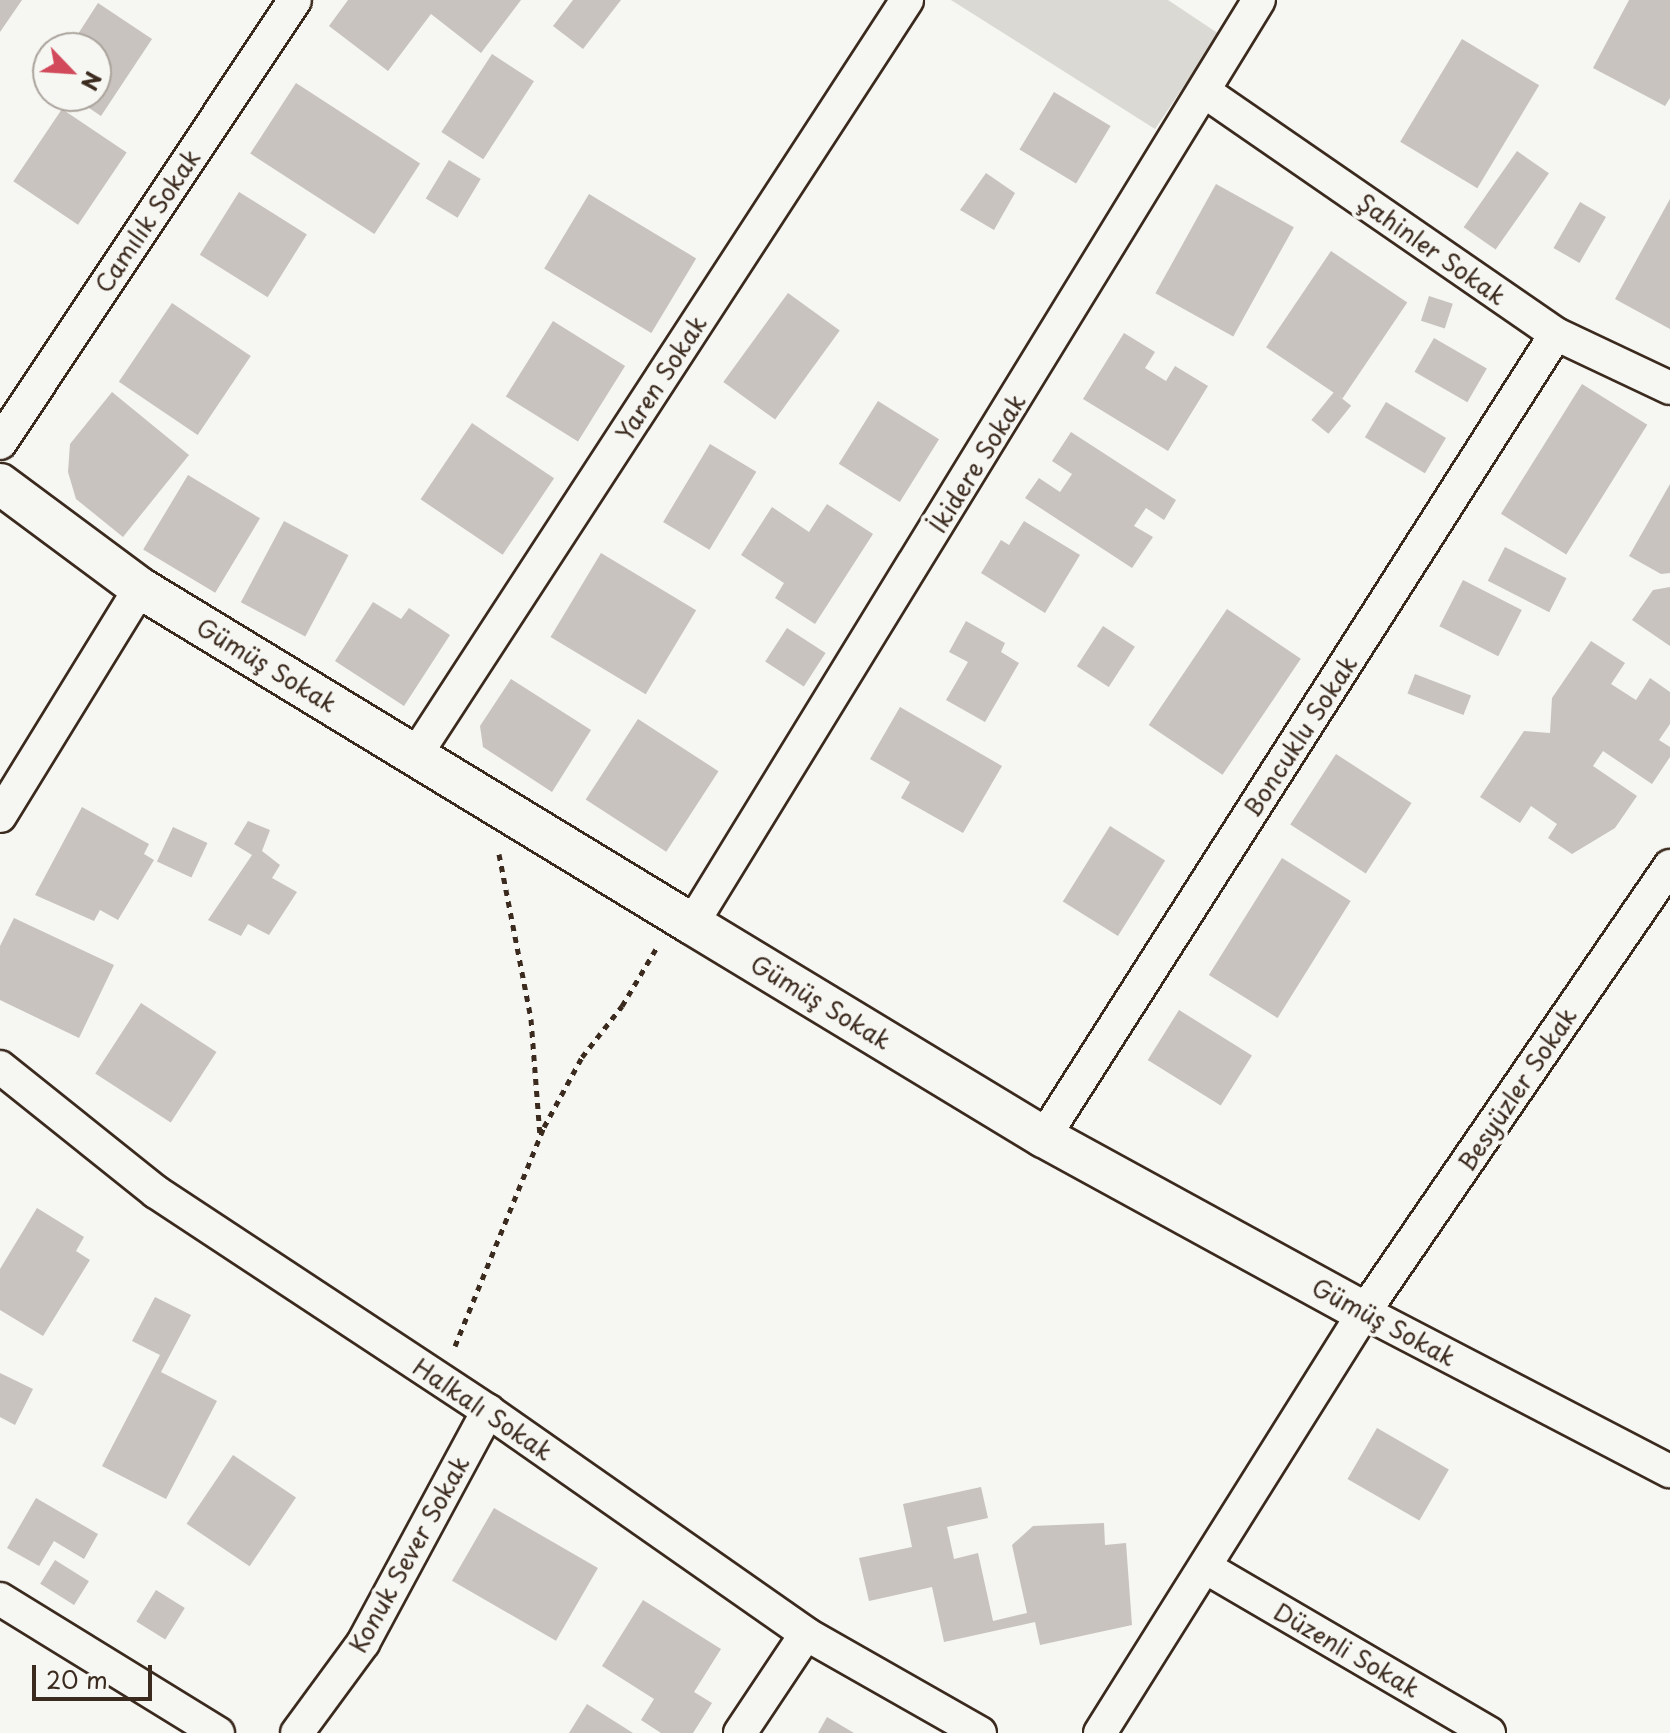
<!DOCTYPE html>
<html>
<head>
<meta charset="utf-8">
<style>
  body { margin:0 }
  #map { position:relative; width:1670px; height:1733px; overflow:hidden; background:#f6f6f2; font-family:"Playpen Sans",sans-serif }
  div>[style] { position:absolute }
  .green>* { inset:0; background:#dad9d3 }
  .building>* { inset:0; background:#c8c3be; transform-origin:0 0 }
  .path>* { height:5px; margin-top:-2.5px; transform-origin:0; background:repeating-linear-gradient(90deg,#3b2a1e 0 6px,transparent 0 12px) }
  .roads { filter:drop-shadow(2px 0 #3b2a1e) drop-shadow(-2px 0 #3b2a1e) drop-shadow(0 2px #3b2a1e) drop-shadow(0 -2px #3b2a1e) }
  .minor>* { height:32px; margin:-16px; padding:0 16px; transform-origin:16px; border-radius:16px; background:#f6f6f2 }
  .tertiary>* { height:40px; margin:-20px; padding:0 20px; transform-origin:20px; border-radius:20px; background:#f6f6f2 }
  span { translate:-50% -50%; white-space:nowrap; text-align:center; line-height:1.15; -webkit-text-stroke:8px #f6f6f2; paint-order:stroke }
  .street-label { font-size:24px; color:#3b2a1e }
  .north { position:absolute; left:32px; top:32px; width:80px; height:80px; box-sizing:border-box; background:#f6f6f2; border:2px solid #aba49d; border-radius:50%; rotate:115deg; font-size:22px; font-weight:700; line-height:32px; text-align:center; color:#3b2a1e }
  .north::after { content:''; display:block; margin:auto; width:28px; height:36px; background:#d1495b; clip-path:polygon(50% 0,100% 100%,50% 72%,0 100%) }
  .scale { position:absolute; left:32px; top:1665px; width:120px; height:36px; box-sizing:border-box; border:4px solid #3b2a1e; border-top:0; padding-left:10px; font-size:24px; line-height:28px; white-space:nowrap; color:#3b2a1e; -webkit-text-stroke:6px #f6f6f2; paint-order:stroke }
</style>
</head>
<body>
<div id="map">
  <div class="green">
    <div style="clip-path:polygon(951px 0,1168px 0,1219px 34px,1155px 129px)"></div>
  </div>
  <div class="building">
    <div style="clip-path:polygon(0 0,22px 0,0 32px)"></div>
    <div style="clip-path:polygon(348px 0,521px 0,481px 53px,431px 14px,388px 71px,329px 26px)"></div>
    <div style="clip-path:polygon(573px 0,621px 0,583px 49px,553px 26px)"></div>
    <div style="clip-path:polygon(1629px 0,1670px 0,1670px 98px,1665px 106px,1593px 68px)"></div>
    <div style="clip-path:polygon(98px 3px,152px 39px,101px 116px,71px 96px,96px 96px,96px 48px,69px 48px)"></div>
    <div style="left:1462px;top:39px;width:90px;height:120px;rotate:31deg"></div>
    <div style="left:492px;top:54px;width:50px;height:93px;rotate:33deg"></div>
    <div style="left:296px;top:83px;width:148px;height:84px;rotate:33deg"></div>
    <div style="left:1054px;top:92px;width:66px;height:67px;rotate:31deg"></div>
    <div style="left:62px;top:109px;width:78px;height:87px;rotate:34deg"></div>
    <div style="left:1517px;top:151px;width:39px;height:93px;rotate:35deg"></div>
    <div style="left:449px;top:160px;width:37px;height:45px;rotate:31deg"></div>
    <div style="clip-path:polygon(986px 173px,1015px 193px,994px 230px,960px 210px)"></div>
    <div style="left:1216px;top:184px;width:89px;height:125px;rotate:29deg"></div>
    <div style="left:239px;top:192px;width:80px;height:74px;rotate:32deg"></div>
    <div style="left:589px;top:194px;width:125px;height:87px;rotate:31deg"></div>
    <div style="clip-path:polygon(1670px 199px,1670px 329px,1615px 299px)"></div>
    <div style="left:1580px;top:202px;width:30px;height:53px;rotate:30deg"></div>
    <div style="left:1331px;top:251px;width:92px;height:116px;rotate:34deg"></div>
    <div style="left:788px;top:293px;width:64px;height:110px;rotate:36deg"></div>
    <div style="left:1429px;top:296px;width:25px;height:26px;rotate:18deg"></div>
    <div style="left:172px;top:303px;width:95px;height:95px;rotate:34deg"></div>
    <div style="left:553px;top:321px;width:85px;height:89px;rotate:32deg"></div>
    <div style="clip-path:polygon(1124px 333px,1155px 352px,1145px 368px,1166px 381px,1175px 366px,1208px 386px,1168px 451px,1083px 399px)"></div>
    <div style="left:1434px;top:338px;width:61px;height:39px;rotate:30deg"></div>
    <div style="left:1582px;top:384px;width:77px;height:153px;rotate:32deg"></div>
    <div style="clip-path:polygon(112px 392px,189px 455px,123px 537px,76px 499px,68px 472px,70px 444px)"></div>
    <div style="left:1334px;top:392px;width:22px;height:36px;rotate:39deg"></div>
    <div style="left:878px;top:401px;width:72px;height:74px;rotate:32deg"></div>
    <div style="left:1386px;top:402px;width:70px;height:41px;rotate:31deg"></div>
    <div style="left:472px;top:423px;width:99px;height:92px;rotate:34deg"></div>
    <div style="clip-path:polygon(1071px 432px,1176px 500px,1164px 520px,1146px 508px,1134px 526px,1153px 537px,1132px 568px,1025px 498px,1039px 478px,1060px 492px,1072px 474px,1052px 461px)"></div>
    <div style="left:710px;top:444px;width:54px;height:91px;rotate:31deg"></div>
    <div style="left:188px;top:475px;width:84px;height:87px;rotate:31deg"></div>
    <div style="clip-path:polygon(1670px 484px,1670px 573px,1661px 574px,1629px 556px)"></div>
    <div style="clip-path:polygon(827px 504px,873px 534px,815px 624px,775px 598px,784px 583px,741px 555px,772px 507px,809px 532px)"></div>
    <div style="left:284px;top:521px;width:73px;height:92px;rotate:28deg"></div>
    <div style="clip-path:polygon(1024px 521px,1080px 555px,1045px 613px,981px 573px,1001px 540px,1009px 545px)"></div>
    <div style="left:1505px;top:547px;width:69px;height:38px;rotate:27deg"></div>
    <div style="left:601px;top:553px;width:111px;height:98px;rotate:31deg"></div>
    <div style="left:1463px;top:580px;width:66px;height:52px;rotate:27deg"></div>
    <div style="clip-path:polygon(1670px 587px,1670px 646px,1632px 620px,1653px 590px)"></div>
    <div style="clip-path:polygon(373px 602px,401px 619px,409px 608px,450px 635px,404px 706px,335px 661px)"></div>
    <div style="left:1227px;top:609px;width:89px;height:140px;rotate:34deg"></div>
    <div style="clip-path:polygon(966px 621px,1005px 643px,1001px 652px,1019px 663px,985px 722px,946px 700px,968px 662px,949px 652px)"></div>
    <div style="left:1103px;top:626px;width:38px;height:48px;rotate:33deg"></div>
    <div style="left:787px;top:628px;width:46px;height:40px;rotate:33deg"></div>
    <div style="clip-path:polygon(1591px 641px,1625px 663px,1611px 684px,1636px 700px,1650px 678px,1670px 692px,1670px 724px,1659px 740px,1670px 747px,1670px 757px,1652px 784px,1603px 751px,1593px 766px,1637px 796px,1615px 828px,1572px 854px,1548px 838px,1557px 824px,1531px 806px,1520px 823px,1480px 797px,1524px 731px,1550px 733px,1552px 698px)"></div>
    <div style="left:1415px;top:674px;width:60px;height:21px;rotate:21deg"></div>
    <div style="clip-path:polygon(511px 679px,591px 730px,552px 792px,483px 747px,480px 726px)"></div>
    <div style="clip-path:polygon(900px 707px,1002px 766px,963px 833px,901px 798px,910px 782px,870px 759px)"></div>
    <div style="left:638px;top:719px;width:96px;height:96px;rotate:33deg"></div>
    <div style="left:1336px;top:754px;width:90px;height:84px;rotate:33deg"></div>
    <div style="clip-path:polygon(82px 807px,149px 844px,144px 854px,154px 860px,118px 920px,100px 910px,94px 921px,35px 895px)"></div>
    <div style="clip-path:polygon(248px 821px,270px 830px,262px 851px,280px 865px,272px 878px,297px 892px,269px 935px,248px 924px,241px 936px,208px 920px,252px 855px,234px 844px)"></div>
    <div style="left:1110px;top:826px;width:65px;height:89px;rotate:32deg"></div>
    <div style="left:173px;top:827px;width:38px;height:38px;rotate:25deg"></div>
    <div style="left:1282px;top:858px;width:81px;height:138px;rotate:32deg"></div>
    <div style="clip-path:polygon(14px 918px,114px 965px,79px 1038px,0 1000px,0 946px)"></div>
    <div style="left:141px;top:1003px;width:90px;height:84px;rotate:33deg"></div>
    <div style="left:1179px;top:1010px;width:86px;height:59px;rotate:32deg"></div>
    <div style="clip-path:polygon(37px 1208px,84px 1237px,76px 1251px,90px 1260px,43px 1336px,0 1310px,0 1269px)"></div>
    <div style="clip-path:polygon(155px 1297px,191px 1315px,161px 1372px,217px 1401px,166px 1499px,102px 1466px,160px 1355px,132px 1341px)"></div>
    <div style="clip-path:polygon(0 1373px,33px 1389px,15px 1425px,0 1417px)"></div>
    <div style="left:1377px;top:1428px;width:83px;height:59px;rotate:30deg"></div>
    <div style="left:233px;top:1455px;width:76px;height:83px;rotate:34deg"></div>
    <div style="clip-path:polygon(981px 1487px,988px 1518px,947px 1527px,954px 1559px,978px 1553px,993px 1621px,1027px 1613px,1012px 1545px,1033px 1526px,1104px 1523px,1105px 1545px,1126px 1543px,1132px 1625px,1040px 1645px,1035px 1622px,944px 1642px,932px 1587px,869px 1601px,859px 1558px,912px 1547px,903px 1504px)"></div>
    <div style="clip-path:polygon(36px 1498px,98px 1534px,84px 1559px,54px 1541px,39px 1566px,7px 1548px)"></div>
    <div style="left:494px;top:1508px;width:120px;height:84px;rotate:30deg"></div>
    <div style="left:55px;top:1560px;width:40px;height:28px;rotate:32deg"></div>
    <div style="left:156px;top:1590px;width:34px;height:37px;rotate:32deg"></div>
    <div style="clip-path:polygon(643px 1600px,721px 1649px,694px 1692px,712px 1703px,693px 1733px,661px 1733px,641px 1720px,654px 1699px,602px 1666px)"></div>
    <div style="clip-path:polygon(587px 1704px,633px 1733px,569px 1733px)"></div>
    <div style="clip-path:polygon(827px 1717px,854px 1733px,818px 1733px)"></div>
  </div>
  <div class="path">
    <div style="left:499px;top:854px;width:168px;rotate:79deg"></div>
    <div style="left:531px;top:1019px;width:116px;rotate:85.6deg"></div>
    <div style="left:455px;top:1346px;width:236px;rotate:-67.9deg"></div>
    <div style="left:544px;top:1127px;width:80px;rotate:-61.5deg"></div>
    <div style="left:582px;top:1057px;width:65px;rotate:-51.9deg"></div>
    <div style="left:622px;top:1006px;width:69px;rotate:-59.3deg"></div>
  </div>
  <div class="roads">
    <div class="minor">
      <div style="left:1205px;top:92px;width:426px;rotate:34.6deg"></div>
      <div style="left:1556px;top:334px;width:126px;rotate:25.3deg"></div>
      <div style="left:0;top:443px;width:532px;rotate:-56.34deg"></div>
      <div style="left:415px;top:756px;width:902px;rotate:-56.94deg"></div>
      <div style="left:0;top:816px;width:268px;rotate:-58.4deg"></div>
      <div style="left:692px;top:924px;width:1084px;rotate:-58.47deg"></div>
      <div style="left:0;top:1067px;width:200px;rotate:38.7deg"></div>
      <div style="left:156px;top:1192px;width:398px;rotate:33.4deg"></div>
      <div style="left:488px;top:1411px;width:388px;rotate:35deg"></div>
      <div style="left:806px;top:1634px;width:200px;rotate:29.6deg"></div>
      <div style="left:1044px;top:1137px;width:952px;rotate:-57.48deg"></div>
      <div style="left:1364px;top:1312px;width:345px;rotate:27.5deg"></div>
      <div style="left:1205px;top:1567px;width:329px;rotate:30.3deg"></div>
      <div style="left:0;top:1599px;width:256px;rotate:31.6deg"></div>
      <div style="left:297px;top:1733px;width:112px;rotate:-53.7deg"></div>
      <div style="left:363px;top:1643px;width:264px;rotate:-61.7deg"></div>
      <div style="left:740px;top:1733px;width:119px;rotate:-56.3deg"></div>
      <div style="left:1100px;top:1733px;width:497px;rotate:-57.9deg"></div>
      <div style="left:1364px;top:1312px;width:541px;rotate:-55.55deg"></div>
    </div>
    <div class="tertiary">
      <div style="left:0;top:484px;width:174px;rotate:36.6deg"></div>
      <div style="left:140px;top:588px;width:646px;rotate:31.33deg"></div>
      <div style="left:692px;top:924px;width:411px;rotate:31.2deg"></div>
      <div style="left:1044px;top:1137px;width:365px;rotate:28.7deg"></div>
    </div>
  </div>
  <div class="street-label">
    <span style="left:147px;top:221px;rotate:-56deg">Camılık Sokak</span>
    <span style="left:1432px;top:249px;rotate:35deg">Şahinler Sokak</span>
    <span style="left:661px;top:378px;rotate:-57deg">Yaren Sokak</span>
    <span style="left:977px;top:463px;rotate:-58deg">İkidere Sokak</span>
    <span style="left:267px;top:665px;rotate:31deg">Gümüş Sokak</span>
    <span style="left:1300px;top:736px;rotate:-57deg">Boncuklu Sokak</span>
    <span style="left:821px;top:1002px;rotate:31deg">Gümüş Sokak</span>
    <span style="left:1517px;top:1089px;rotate:-56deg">Besyüzler Sokak</span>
    <span style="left:1384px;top:1322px;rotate:28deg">Gümüş Sokak</span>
    <span style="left:483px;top:1409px;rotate:34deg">Halkalı Sokak</span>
    <span style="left:409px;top:1554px;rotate:-61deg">Konuk Sever Sokak</span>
    <span style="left:1347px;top:1650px;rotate:30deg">Düzenli Sokak</span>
  </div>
  <div class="north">N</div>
  <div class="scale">20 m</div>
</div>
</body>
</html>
